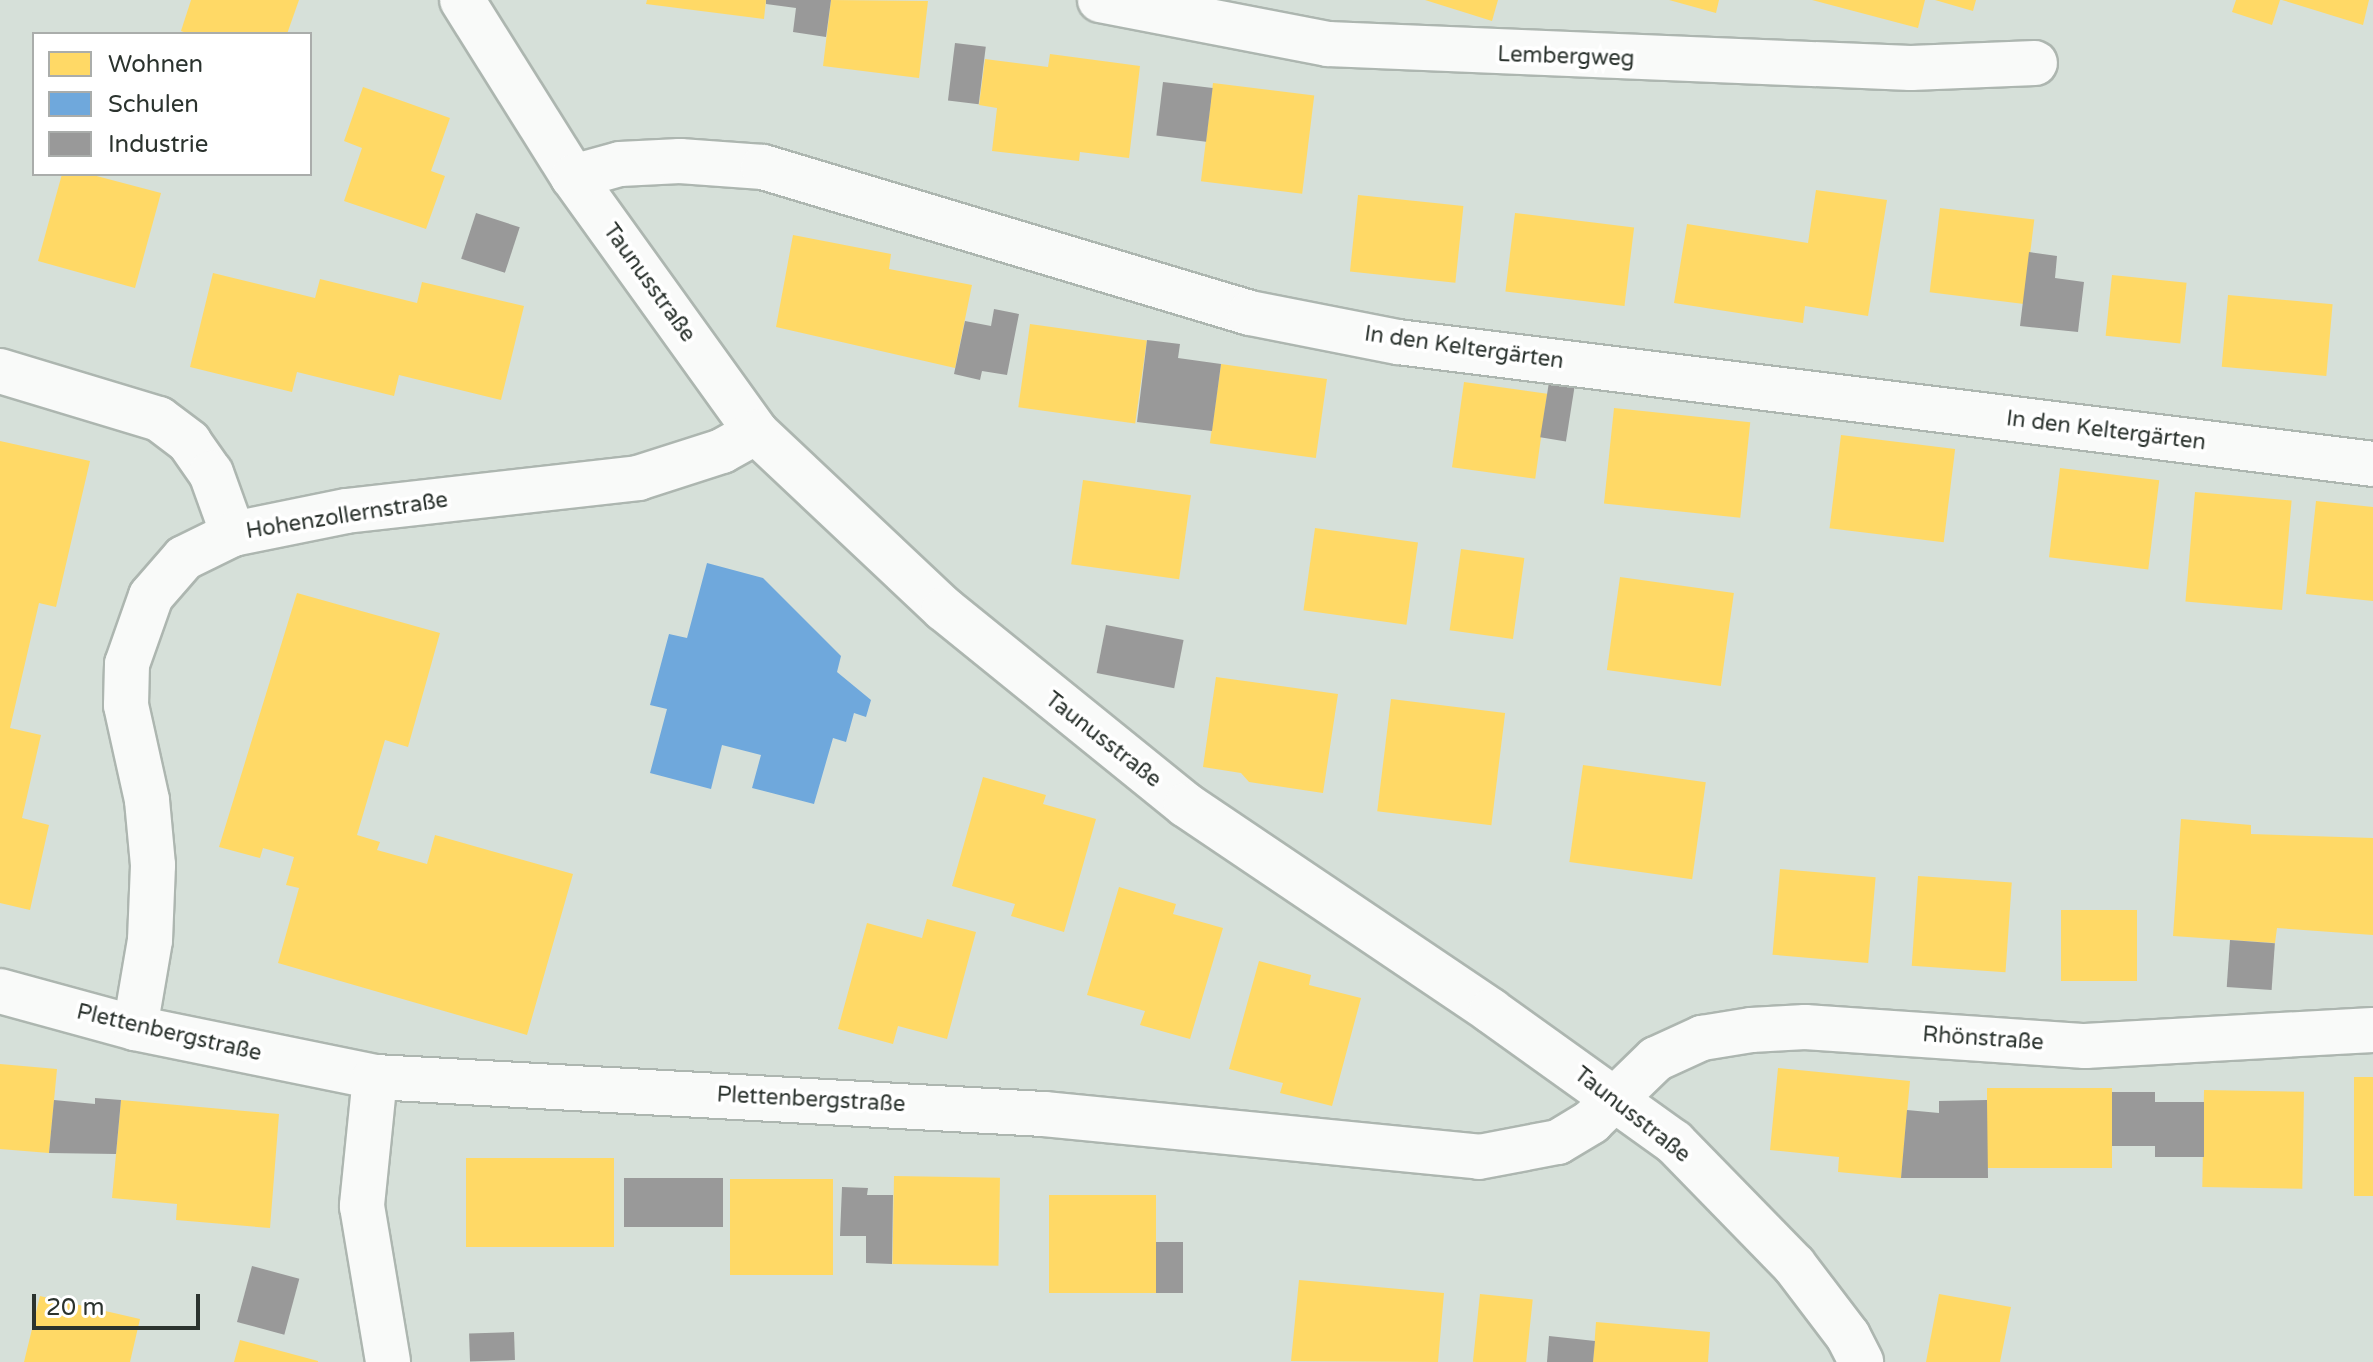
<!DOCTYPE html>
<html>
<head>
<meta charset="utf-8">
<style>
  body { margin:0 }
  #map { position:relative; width:2373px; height:1362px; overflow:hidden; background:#d6e0d9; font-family:"Varela Round",sans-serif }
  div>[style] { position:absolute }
  .homes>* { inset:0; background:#ffd966; transform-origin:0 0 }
  .schools>* { inset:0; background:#6fa8dc }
  .industry>* { inset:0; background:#999; transform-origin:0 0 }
  .roads { filter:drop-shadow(2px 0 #adb6b0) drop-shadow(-2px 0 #adb6b0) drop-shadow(0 2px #adb6b0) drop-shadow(0 -2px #adb6b0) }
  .street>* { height:44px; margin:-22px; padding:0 22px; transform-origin:22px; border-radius:22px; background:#f9faf9 }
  span { translate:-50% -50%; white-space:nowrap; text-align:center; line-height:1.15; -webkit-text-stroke:8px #fff; paint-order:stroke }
  .street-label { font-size:22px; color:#2b332e }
  .legend { position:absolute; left:32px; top:32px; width:280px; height:144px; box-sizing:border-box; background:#fff; border:2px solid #aaadab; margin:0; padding:10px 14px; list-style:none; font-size:24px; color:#2b332e }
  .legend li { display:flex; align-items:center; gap:16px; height:40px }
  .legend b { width:40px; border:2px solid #aaadab }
  .scale { position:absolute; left:32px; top:1294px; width:168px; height:36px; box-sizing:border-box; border:4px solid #2b332e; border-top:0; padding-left:10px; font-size:24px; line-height:28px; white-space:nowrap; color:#2b332e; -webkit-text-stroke:6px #fff; paint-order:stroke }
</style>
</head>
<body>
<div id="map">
  <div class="homes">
    <div style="clip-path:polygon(191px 0,299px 0,287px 34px,189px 34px,181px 31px)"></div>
    <div style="clip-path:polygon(647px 0,766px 0,764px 19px,646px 4px)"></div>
    <div style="clip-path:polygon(831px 0,928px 1px,919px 78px,823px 66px)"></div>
    <div style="clip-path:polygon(1425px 0,1498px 0,1492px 21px)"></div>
    <div style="clip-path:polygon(1669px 0,1719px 0,1716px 13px)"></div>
    <div style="clip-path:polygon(1812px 0,1925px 0,1918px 28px)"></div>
    <div style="clip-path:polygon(1935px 0,1976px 0,1973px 11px)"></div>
    <div style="clip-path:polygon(2236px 0,2280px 0,2272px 25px,2232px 12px)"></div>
    <div style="clip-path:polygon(2282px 0,2369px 0,2363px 25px)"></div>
    <div style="clip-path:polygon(1050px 54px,1140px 66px,1129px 158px,1080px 152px,1079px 161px,992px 151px,997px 108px,979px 105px,985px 59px,1048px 67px)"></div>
    <div style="left:1213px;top:83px;width:102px;height:99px;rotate:7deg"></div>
    <div style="clip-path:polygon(363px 87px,450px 118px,431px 171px,445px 176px,426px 229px,344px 201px,362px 148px,344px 141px)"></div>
    <div style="clip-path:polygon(62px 174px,89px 174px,161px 193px,135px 288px,38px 261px)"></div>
    <div style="clip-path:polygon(1816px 190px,1887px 200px,1868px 316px,1805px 306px,1803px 323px,1674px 303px,1687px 224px,1808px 243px)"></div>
    <div style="left:1358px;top:195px;width:106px;height:77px;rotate:6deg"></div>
    <div style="left:1940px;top:208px;width:95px;height:85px;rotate:7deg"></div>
    <div style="left:1515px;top:213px;width:120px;height:79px;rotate:7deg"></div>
    <div style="clip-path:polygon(793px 235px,891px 254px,889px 269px,972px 285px,955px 368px,776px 327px)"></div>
    <div style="clip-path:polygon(213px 273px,315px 298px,320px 279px,417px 303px,422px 282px,524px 306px,501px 400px,399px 375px,394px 396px,297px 372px,292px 392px,190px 367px)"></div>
    <div style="left:2112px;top:275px;width:75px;height:61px;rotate:6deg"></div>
    <div style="left:2228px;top:295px;width:105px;height:72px;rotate:5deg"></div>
    <div style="left:1030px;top:324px;width:118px;height:84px;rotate:8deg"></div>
    <div style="left:1221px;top:364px;width:107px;height:80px;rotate:8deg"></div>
    <div style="left:1464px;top:382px;width:84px;height:86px;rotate:8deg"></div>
    <div style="left:1614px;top:408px;width:137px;height:96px;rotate:6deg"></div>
    <div style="left:1841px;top:435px;width:115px;height:94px;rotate:7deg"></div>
    <div style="clip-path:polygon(0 441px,90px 461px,56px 607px,39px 603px,10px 728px,41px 735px,22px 818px,49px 825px,30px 910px,0 903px)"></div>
    <div style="left:2060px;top:468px;width:100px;height:90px;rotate:7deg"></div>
    <div style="left:1083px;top:480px;width:109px;height:85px;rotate:8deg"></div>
    <div style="left:2195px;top:492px;width:97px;height:110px;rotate:5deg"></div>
    <div style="clip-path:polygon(2316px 501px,2373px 507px,2373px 601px,2306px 594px)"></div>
    <div style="left:1315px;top:528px;width:104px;height:83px;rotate:8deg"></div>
    <div style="left:1461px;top:549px;width:64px;height:82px;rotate:8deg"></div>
    <div style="left:1620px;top:577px;width:115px;height:94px;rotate:8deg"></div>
    <div style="clip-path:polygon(297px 593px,440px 633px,408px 747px,385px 740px,357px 835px,380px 842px,377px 850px,427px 864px,435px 835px,573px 874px,527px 1035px,278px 963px,299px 888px,286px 885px,294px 857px,263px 848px,260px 858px,219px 847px)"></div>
    <div style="clip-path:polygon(1216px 677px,1338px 694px,1323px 793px,1249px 782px,1241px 773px,1203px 767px)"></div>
    <div style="left:1391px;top:699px;width:115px;height:113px;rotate:7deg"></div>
    <div style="left:1583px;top:765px;width:124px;height:98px;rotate:8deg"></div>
    <div style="clip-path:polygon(983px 777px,1046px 795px,1043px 804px,1096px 819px,1064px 932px,1011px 916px,1015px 904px,952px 886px)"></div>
    <div style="clip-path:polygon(2181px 819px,2251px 825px,2251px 834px,2373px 838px,2373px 935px,2277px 928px,2275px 943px,2173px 936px)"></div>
    <div style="left:1780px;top:869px;width:96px;height:86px;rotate:5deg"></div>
    <div style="left:1918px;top:876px;width:94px;height:90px;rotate:4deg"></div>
    <div style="clip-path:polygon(1119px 887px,1176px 904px,1173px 914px,1223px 928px,1190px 1039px,1140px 1025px,1145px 1011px,1087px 995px)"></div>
    <div style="left:2061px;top:910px;width:76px;height:71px"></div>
    <div style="clip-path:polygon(927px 919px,976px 932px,947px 1039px,898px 1026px,893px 1044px,838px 1029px,867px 923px,922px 938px)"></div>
    <div style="clip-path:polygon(1259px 961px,1311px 975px,1309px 985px,1361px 998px,1332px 1106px,1280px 1093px,1283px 1083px,1229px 1069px)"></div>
    <div style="clip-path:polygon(0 1064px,57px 1069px,49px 1153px,0 1149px)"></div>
    <div style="clip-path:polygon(1778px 1068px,1910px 1081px,1901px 1178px,1838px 1172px,1839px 1157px,1770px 1150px)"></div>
    <div style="left:2354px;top:1077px;width:19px;height:119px"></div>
    <div style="left:1987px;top:1088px;width:125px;height:80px"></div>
    <div style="left:2204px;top:1090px;width:100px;height:97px;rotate:1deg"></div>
    <div style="clip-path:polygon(121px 1100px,279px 1114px,270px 1228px,176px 1220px,177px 1204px,112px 1198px)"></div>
    <div style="left:466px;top:1158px;width:148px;height:89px"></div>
    <div style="left:894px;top:1176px;width:106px;height:88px;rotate:1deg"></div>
    <div style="left:730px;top:1179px;width:103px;height:96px"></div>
    <div style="left:1156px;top:1195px;width:98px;height:107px;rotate:90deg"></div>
    <div style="clip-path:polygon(1299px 1280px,1444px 1293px,1438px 1362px,1291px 1361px)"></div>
    <div style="left:1480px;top:1294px;width:53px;height:68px;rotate:6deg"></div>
    <div style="clip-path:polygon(1939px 1294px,2011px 1307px,2000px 1362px,1926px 1362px)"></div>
    <div style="clip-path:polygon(40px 1296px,140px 1319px,130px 1362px,24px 1362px)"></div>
    <div style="clip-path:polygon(1596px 1322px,1710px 1332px,1708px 1362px,1593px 1362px)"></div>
    <div style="clip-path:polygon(240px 1340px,318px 1361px,318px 1362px,234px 1362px)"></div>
  </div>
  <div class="schools">
    <div style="clip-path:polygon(707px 563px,763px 578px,841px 656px,837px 672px,871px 700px,866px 717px,854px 713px,846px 742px,833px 738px,814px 804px,752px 788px,761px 755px,722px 745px,711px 789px,650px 773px,667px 709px,650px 705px,669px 634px,687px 638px)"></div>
  </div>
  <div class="industry">
    <div style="clip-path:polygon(766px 0,831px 0,826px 37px,793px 32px,796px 8px,766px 4px)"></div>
    <div style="left:955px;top:43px;width:31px;height:58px;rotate:7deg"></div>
    <div style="left:1163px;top:82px;width:50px;height:54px;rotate:7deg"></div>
    <div style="left:476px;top:213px;width:46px;height:48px;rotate:18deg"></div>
    <div style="clip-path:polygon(2029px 252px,2057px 256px,2055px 278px,2084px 282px,2078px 332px,2020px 326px)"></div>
    <div style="clip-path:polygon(994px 309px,1019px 314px,1007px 375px,982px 371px,980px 380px,954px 374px,965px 321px,991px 326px)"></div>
    <div style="clip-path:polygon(1147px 340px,1180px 344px,1178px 358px,1221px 364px,1212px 431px,1137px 422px)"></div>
    <div style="left:1549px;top:382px;width:26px;height:56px;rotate:9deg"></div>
    <div style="left:1106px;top:625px;width:79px;height:49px;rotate:11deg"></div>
    <div style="left:2230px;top:940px;width:45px;height:47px;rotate:4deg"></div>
    <div style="clip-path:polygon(2112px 1092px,2155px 1092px,2155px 1102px,2204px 1102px,2204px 1157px,2155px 1157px,2155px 1146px,2112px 1146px)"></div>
    <div style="clip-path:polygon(95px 1098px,121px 1100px,116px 1154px,49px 1153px,54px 1100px,95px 1104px)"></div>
    <div style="clip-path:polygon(1987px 1100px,1988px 1178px,1901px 1178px,1907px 1110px,1939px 1113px,1939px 1101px)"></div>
    <div style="left:624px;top:1178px;width:99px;height:49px"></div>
    <div style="clip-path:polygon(842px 1187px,868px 1188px,867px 1195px,893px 1195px,892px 1264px,866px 1263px,866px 1236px,840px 1236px)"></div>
    <div style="left:1156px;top:1242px;width:27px;height:51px"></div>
    <div style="left:252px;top:1266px;width:49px;height:58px;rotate:15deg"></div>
    <div style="left:514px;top:1332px;width:28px;height:45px;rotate:88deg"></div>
    <div style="clip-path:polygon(1549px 1336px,1595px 1341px,1593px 1362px,1547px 1362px)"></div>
  </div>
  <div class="roads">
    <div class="street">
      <div style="left:462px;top:0;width:209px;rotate:57.9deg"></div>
      <div style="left:573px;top:177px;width:314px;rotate:54.3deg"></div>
      <div style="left:756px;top:432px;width:258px;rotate:43.3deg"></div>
      <div style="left:944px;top:609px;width:311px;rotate:39deg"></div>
      <div style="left:1186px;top:805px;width:368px;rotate:34deg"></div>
      <div style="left:1491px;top:1011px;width:225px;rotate:35.6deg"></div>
      <div style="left:1674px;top:1142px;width:172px;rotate:45.7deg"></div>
      <div style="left:1794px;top:1265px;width:89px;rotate:52.7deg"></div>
      <div style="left:1848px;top:1336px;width:29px;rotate:63deg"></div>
      <div style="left:1100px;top:0;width:232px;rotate:10.9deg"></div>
      <div style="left:1328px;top:44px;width:583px;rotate:2.36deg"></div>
      <div style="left:1911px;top:68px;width:124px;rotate:-2.3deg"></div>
      <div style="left:573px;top:177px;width:49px;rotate:-15.5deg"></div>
      <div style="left:620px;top:164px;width:60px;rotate:-2.9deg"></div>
      <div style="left:680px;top:161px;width:83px;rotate:4.1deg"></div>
      <div style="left:763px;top:167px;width:508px;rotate:16.69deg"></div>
      <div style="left:1250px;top:313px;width:151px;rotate:11.1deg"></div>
      <div style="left:1398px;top:342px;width:983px;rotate:7.13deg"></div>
      <div style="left:0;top:371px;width:166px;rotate:16.8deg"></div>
      <div style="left:159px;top:419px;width:38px;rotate:37deg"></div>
      <div style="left:189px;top:442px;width:38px;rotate:55deg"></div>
      <div style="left:211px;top:473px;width:65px;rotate:70.2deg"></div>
      <div style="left:0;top:991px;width:140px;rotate:15.3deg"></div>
      <div style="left:135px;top:1028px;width:245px;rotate:11.5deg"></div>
      <div style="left:375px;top:1077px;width:670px;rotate:3.17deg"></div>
      <div style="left:1044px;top:1114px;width:437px;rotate:5.6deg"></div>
      <div style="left:1479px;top:1157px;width:80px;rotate:-10.8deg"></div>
      <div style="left:1558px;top:1142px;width:39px;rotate:-31deg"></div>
      <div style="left:1591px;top:1122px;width:91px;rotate:-44.1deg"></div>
      <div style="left:1656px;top:1059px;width:51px;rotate:-24.5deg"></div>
      <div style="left:1702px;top:1038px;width:50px;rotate:-9.3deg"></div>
      <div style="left:1751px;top:1030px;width:54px;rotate:-3.2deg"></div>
      <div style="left:1805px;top:1027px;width:281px;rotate:3.9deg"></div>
      <div style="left:2085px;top:1046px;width:288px;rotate:-3.2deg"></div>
      <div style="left:135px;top:1028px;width:89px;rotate:-80.3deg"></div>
      <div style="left:150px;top:940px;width:75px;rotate:-87.7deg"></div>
      <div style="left:153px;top:865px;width:65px;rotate:-95.3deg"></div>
      <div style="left:147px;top:800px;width:97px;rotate:-102.5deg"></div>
      <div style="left:126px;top:705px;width:41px;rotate:-88.6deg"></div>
      <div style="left:127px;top:664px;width:72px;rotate:-70.6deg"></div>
      <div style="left:151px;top:596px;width:50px;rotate:-49deg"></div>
      <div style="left:184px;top:558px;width:55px;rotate:-26.1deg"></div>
      <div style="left:233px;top:534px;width:115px;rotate:-11.5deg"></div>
      <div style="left:346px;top:511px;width:294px;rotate:-6.4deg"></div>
      <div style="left:638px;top:478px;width:88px;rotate:-17.8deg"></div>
      <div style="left:722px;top:451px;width:39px;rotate:-29deg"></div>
      <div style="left:375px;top:1077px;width:130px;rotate:95.8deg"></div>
      <div style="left:362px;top:1206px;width:158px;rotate:80.5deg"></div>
    </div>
  </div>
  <div class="street-label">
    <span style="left:1566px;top:57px;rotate:2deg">Lembergweg</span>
    <span style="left:649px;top:283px;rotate:54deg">Taunusstraße</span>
    <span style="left:1464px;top:348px;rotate:8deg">In den Keltergärten</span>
    <span style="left:2106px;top:431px;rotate:7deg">In den Keltergärten</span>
    <span style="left:347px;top:516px;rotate:-9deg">Hohenzollernstraße</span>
    <span style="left:1103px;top:740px;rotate:38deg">Taunusstraße</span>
    <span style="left:169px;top:1033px;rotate:13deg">Plettenbergstraße</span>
    <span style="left:1983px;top:1039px;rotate:4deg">Rhönstraße</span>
    <span style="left:811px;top:1100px;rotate:3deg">Plettenbergstraße</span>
    <span style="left:1632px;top:1115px;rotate:38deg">Taunusstraße</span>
  </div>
  <ul class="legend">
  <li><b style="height:22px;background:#ffd966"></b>Wohnen</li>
  <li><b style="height:22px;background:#6fa8dc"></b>Schulen</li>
  <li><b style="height:22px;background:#999"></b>Industrie</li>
  </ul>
  <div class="scale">20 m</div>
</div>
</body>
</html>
